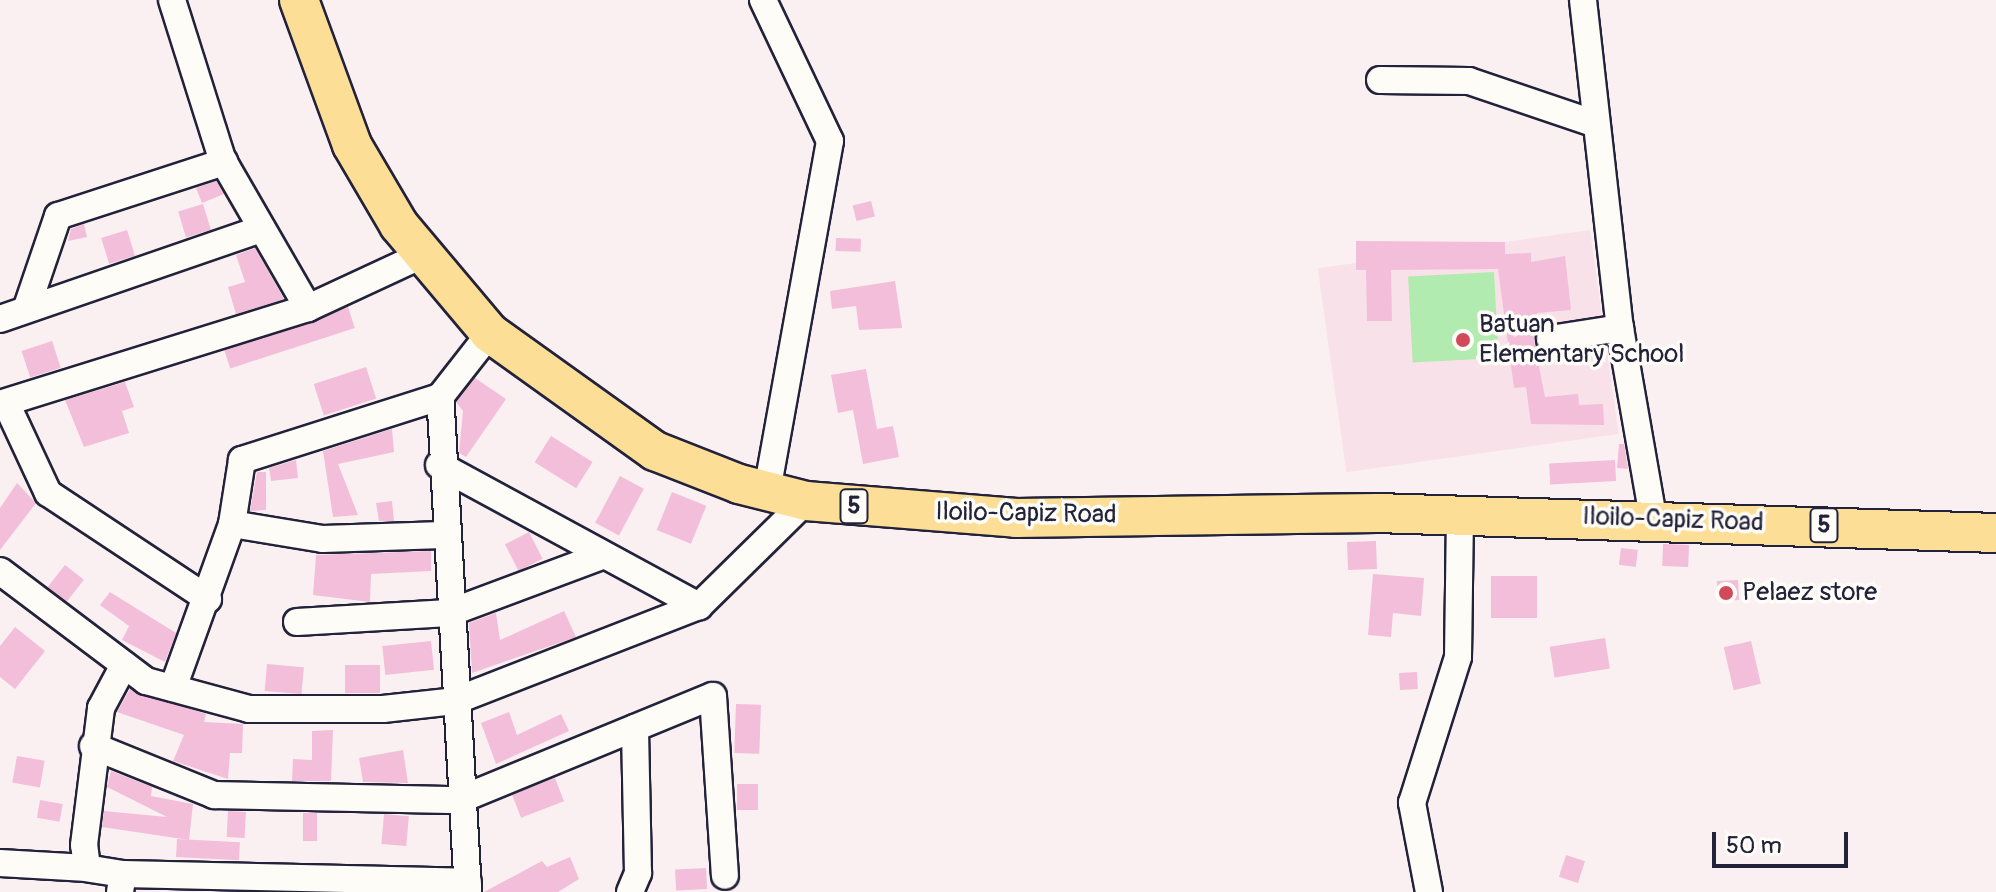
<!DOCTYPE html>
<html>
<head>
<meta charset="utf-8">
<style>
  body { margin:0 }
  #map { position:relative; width:1996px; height:892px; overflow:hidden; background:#fbf0f1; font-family:Pangolin,sans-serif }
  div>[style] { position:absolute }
  .built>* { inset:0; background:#f9e1ea; transform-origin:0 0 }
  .green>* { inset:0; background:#b2ebb0; transform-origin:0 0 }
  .building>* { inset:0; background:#f3bed9; transform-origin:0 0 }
  .roads { filter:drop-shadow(2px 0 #22223b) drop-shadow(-2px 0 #22223b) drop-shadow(0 2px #22223b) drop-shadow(0 -2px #22223b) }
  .minor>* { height:26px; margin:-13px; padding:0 13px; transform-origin:13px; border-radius:13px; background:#fdfcf7 }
  .highway>* { height:38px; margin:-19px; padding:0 19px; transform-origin:19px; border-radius:19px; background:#fdde96 }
  .dots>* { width:22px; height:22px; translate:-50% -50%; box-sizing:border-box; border:4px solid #fdfcf7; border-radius:50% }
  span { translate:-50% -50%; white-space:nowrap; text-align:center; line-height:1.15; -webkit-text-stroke:7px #fdfcf7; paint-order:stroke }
  .shield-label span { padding:2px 6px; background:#fdfcf7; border:2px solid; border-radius:6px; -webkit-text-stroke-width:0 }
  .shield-label { font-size:24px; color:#22223b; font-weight:700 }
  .poi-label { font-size:26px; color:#22223b }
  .left { translate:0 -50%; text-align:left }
  .street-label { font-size:26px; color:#22223b }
  .scale { position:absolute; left:1712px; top:832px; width:136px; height:36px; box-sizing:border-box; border:4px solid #22223b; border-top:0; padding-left:10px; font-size:24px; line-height:28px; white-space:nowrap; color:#22223b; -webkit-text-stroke:6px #fdfcf7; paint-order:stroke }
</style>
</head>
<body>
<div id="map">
  <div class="built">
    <div style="left:1590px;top:230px;width:206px;height:275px;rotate:82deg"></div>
  </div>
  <div class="green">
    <div style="left:1494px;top:272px;width:86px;height:86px;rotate:87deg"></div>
  </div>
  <div class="building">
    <div style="clip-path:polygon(216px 181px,224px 194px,202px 203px,196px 188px)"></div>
    <div style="left:871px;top:201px;width:16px;height:19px;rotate:76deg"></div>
    <div style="left:203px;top:204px;width:27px;height:26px;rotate:73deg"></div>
    <div style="clip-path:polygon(84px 224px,87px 237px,68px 241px,71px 229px)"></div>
    <div style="left:127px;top:230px;width:27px;height:27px;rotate:73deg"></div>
    <div style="left:836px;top:238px;width:25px;height:13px;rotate:2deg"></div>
    <div style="clip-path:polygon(1356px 241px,1505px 242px,1505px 254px,1531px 253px,1531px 262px,1565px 256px,1571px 310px,1537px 313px,1534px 341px,1545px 397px,1578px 394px,1579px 405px,1603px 404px,1604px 425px,1531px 424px,1526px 387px,1514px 388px,1498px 269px,1391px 270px,1392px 321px,1367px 321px,1366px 270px,1356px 270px)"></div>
    <div style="clip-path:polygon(255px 248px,284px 299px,236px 314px,228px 287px,245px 282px,236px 255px)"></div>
    <div style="clip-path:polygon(895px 281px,902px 328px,859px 330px,856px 306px,832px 309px,830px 291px)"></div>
    <div style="left:348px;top:307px;width:22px;height:131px;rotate:72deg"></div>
    <div style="left:52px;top:341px;width:28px;height:32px;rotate:72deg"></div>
    <div style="left:366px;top:367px;width:33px;height:55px;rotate:72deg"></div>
    <div style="clip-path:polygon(866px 369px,877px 429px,893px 426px,899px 457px,863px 464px,853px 410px,838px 413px,831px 375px)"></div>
    <div style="clip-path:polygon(475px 378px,506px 399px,466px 457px,459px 453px,463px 411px,456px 402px)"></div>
    <div style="clip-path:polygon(125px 382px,134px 407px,122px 411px,129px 433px,84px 447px,65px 400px)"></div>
    <div style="clip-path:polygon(392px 429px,394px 452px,338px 464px,358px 515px,333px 517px,323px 451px)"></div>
    <div style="left:551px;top:436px;width:49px;height:31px;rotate:32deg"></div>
    <div style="clip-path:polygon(1619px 444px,1624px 444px,1628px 469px,1617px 468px)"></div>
    <div style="clip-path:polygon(296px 460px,298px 478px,271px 481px,269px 468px)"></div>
    <div style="left:1615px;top:460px;width:21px;height:66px;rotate:87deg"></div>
    <div style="clip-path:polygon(257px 472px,266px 472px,266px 510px,250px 511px)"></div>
    <div style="left:620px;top:476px;width:27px;height:53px;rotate:28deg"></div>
    <div style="clip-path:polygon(17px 483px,36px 503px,0 550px,0 508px)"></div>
    <div style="left:672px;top:492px;width:37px;height:41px;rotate:22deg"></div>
    <div style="clip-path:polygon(392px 501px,394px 521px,379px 521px,376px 503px)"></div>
    <div style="left:529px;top:532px;width:30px;height:27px;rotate:63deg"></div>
    <div style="left:1376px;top:541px;width:28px;height:29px;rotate:88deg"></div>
    <div style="left:1663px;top:544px;width:26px;height:22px;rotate:2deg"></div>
    <div style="left:1621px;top:548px;width:17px;height:17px;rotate:7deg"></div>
    <div style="clip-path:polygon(431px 551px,431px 571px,371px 574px,370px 602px,313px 595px,316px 555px)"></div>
    <div style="left:65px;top:565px;width:24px;height:28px;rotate:38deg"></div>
    <div style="clip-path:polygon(1373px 574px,1424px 578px,1421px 616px,1393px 613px,1391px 637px,1368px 635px)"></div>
    <div style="left:1537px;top:576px;width:42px;height:46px;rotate:90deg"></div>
    <div style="left:1738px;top:580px;width:20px;height:21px;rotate:87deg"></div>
    <div style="clip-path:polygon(110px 592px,176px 633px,165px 662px,122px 640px,129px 626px,100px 605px)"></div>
    <div style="clip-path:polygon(564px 611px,576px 637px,472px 673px,469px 623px,496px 613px,500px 640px)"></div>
    <div style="clip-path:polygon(15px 627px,45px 651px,15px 689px,0 677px,0 646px)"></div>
    <div style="left:1605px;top:638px;width:31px;height:56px;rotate:81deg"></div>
    <div style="left:431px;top:641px;width:29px;height:49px;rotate:84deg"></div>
    <div style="left:1751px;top:641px;width:44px;height:28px;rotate:77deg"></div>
    <div style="left:267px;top:664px;width:37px;height:27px;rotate:5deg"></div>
    <div style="left:345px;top:665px;width:35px;height:28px"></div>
    <div style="left:1417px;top:672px;width:17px;height:18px;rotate:87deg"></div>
    <div style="clip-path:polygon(130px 689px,206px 714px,204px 722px,243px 724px,242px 753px,230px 753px,228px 779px,173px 761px,184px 735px,117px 712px)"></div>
    <div style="left:736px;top:704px;width:25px;height:49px;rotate:2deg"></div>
    <div style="clip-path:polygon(509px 712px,517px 735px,561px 714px,569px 731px,496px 764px,481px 723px)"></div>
    <div style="clip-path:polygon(333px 730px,331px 781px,292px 781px,293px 759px,312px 760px,312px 731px)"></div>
    <div style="clip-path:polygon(403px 750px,408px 783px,363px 782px,359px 758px)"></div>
    <div style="left:17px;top:756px;width:28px;height:27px;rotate:10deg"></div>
    <div style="clip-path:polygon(111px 771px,152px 787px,151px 796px,193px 804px,189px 840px,102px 827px,104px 811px,167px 817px,107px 787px)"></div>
    <div style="left:555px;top:778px;width:25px;height:46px;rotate:69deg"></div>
    <div style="left:737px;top:784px;width:21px;height:26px"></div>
    <div style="left:40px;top:800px;width:23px;height:18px;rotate:10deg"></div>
    <div style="left:228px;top:811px;width:18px;height:26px;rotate:3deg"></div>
    <div style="left:303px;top:813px;width:14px;height:28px"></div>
    <div style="left:384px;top:814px;width:25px;height:30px;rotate:5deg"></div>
    <div style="left:177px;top:839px;width:63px;height:18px;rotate:3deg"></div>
    <div style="left:1566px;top:855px;width:20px;height:23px;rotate:18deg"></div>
    <div style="clip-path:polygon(570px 857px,579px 879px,558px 892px,484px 892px,542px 861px,547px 867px)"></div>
    <div style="left:706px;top:868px;width:21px;height:31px;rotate:87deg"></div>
  </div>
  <div class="roads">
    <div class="minor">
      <div style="left:172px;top:0;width:167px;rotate:72.5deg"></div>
      <div style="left:222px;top:159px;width:172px;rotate:60deg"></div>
      <div style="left:763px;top:0;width:156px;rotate:64.6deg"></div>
      <div style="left:830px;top:141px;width:355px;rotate:100.2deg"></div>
      <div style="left:1583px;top:0;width:330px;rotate:83.6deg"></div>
      <div style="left:1620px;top:328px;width:193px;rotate:80.1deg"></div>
      <div style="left:1380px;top:80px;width:89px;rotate:0.6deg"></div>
      <div style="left:1469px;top:81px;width:134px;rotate:18.7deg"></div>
      <div style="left:27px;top:307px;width:96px;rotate:-71.2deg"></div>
      <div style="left:58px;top:216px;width:175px;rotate:-18deg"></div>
      <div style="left:0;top:319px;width:277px;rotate:-19deg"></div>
      <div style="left:1550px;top:339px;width:71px;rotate:-8.9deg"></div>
      <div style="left:0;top:404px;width:323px;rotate:-17.3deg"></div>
      <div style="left:308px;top:308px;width:126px;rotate:-24.9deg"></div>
      <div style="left:7px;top:405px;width:97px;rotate:65deg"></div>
      <div style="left:48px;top:493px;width:192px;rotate:33.5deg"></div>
      <div style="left:439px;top:465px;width:296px;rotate:28.5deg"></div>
      <div style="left:232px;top:524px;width:92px;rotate:9.4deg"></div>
      <div style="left:323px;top:539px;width:120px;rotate:-1.9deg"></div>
      <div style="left:0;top:571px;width:183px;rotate:37deg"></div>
      <div style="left:146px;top:681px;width:107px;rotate:15.2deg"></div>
      <div style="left:249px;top:709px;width:134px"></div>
      <div style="left:383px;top:709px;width:72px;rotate:-6.3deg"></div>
      <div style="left:455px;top:701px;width:262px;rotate:-21.3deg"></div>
      <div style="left:699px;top:606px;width:150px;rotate:-44.5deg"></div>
      <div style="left:297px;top:622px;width:152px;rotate:-3.4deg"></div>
      <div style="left:449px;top:613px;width:160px;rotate:-20.5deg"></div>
      <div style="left:173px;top:688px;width:174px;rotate:-70.2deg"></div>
      <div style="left:232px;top:524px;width:65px;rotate:-81.1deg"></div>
      <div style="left:242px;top:460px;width:208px;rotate:-17.7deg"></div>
      <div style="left:93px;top:746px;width:131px;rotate:22deg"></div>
      <div style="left:214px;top:795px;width:245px;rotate:1.2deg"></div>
      <div style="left:459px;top:800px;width:274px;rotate:-22.3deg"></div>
      <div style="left:713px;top:696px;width:180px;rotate:86.2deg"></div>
      <div style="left:0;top:863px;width:87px;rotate:3.3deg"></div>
      <div style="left:123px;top:874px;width:345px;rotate:1.3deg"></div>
      <div style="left:120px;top:892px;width:18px;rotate:-81deg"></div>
      <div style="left:123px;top:874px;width:36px;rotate:-171deg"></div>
      <div style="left:87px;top:868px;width:23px;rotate:-97deg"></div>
      <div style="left:84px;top:845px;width:138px;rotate:-82.9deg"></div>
      <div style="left:101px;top:708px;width:49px;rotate:-61.9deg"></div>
      <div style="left:468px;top:892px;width:496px;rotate:-93.2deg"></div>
      <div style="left:440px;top:397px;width:81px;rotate:-52deg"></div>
      <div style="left:630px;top:892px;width:21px;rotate:-67deg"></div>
      <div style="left:638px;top:873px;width:145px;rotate:-91.2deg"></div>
      <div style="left:1429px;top:892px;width:91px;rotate:-100.8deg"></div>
      <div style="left:1412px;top:803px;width:153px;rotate:-72.5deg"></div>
      <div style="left:1458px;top:657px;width:141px;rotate:-89.2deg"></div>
    </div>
    <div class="highway">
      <div style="left:299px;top:0;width:154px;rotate:69.9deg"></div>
      <div style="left:352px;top:145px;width:93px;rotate:59.6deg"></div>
      <div style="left:399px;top:225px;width:141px;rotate:49.9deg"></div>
      <div style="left:490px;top:333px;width:203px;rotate:35.6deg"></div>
      <div style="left:655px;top:451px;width:90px;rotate:21.4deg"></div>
      <div style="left:739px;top:484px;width:69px;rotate:14.2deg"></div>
      <div style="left:806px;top:501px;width:211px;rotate:4.6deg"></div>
      <div style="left:1016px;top:518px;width:361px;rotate:-0.8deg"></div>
      <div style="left:1377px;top:513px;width:619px;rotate:1.85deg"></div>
    </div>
  </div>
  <div class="dots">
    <div style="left:1463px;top:340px;background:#d1495b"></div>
    <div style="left:1726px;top:593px;background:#d1495b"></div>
  </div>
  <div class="shield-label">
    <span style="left:854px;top:506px">5</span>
    <span style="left:1824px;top:525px">5</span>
  </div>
  <div class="poi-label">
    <span class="left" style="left:1479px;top:340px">Batuan<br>Elementary School</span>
    <span class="left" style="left:1742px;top:593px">Pelaez store</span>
  </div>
  <div class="street-label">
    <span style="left:1026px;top:514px;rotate:1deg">Iloilo-Capiz Road</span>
    <span style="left:1673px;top:520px;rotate:2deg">Iloilo-Capiz Road</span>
  </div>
  <div class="scale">50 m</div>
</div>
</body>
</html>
